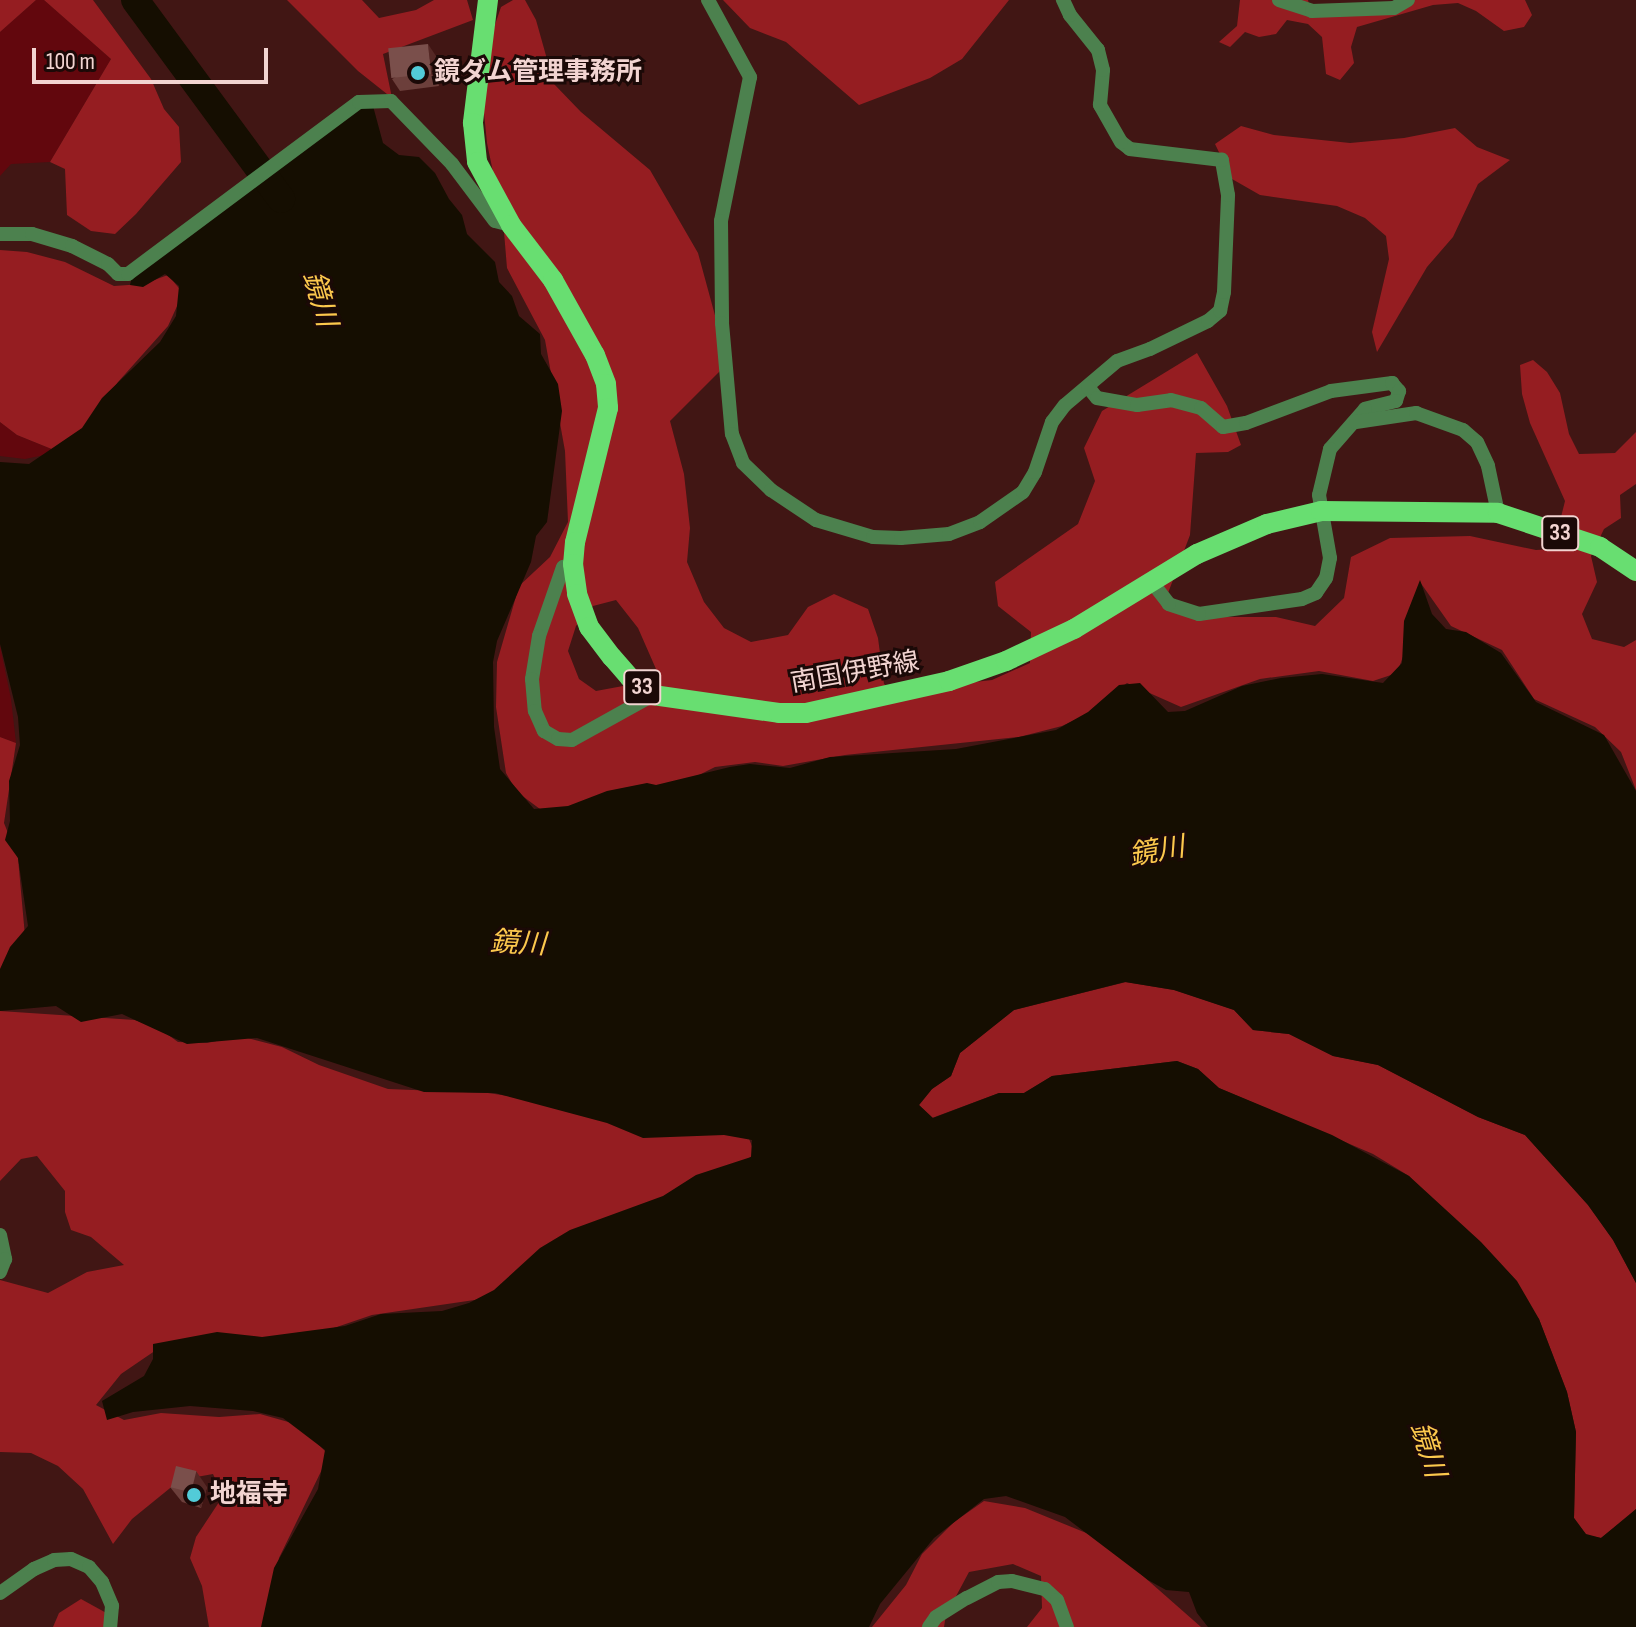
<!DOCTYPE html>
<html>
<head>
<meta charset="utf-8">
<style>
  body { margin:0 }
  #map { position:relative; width:1636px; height:1627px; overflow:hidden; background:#411614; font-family:"Sofia Sans Condensed","Noto Sans JP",sans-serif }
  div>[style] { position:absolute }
  .green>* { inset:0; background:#62070d }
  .forest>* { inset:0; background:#951d21 }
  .water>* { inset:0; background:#150e01 }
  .river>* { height:28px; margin:-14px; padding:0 14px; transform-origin:14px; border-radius:14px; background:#150e01 }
  .street>* { height:14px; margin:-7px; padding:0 7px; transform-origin:7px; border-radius:7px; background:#4c814e }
  .primary>* { height:20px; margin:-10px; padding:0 10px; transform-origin:10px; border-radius:10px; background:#68de71 }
  .wall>* { inset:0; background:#6c3f3b }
  .shaded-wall>* { inset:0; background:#552825 }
  .building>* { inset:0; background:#7a4f4b; transform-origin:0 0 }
  .dots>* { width:22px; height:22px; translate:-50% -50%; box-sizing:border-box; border:4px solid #1b0907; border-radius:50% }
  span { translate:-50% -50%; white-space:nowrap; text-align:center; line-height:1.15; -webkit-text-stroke:6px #1b0907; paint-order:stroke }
  .shield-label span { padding:2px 6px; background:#1b0907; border:2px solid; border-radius:6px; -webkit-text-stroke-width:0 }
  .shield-label { font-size:24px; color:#f2d4d1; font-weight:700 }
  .poi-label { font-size:26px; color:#f2d4d1; font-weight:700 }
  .left { translate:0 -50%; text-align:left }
  .street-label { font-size:26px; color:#f2d4d1 }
  .water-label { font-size:28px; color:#fcc84d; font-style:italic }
  .scale { position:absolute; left:32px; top:48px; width:236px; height:36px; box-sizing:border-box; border:4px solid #f2d4d1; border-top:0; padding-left:10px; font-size:24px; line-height:28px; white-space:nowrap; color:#f2d4d1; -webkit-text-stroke:6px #1b0907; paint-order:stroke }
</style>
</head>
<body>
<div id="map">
  <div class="green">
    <div style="clip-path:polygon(36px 0,44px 0,111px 59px,50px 162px,11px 164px,0 176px,0 32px)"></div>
    <div style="clip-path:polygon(0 422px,17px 435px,59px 452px,25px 459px,0 456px)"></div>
    <div style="clip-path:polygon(0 646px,11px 699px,16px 743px,0 737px)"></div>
  </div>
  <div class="forest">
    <div style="clip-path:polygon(0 0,36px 0,0 32px)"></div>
    <div style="clip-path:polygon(44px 0,93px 0,151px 79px,164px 109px,179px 127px,181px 162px,136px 214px,115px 234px,91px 231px,67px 215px,65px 169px,50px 162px,111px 59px)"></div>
    <div style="clip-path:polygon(287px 0,362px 0,379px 18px,416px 10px,434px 0,467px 0,473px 20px,383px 54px,392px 98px,358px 71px)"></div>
    <div style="clip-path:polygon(evenodd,513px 0,525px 0,536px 20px,554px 84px,581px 112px,650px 170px,698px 253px,728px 363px,670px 421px,684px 474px,690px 528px,687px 562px,704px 602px,724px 628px,751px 642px,788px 635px,808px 607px,834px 594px,868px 609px,878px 638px,884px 684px,905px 698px,948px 685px,992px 680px,1030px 663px,1031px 632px,998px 606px,995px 582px,1078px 524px,1095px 481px,1084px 448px,1102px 411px,1197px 353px,1227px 406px,1241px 445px,1228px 452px,1196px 453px,1190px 535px,1165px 601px,1221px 617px,1276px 617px,1315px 626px,1344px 598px,1351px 557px,1390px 538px,1470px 536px,1536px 550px,1553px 549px,1565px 501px,1530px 423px,1522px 394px,1520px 365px,1533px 360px,1547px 372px,1560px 393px,1569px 434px,1579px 454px,1615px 453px,1636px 432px,1636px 484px,1620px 495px,1621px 518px,1604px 529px,1591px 556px,1597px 582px,1582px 614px,1592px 639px,1624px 647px,1636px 640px,1636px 790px,1621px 752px,1595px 727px,1534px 699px,1502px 650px,1451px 626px,1420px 582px,1408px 643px,1397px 673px,1373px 681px,1319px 671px,1260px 679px,1181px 707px,1127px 683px,1085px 715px,1062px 726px,1019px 737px,845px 755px,783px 766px,755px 762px,715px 767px,691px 779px,622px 793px,575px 811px,544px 812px,517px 792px,506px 773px,496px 707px,497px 662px,519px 586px,550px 557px,568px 522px,565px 451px,545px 340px,507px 268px,503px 220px,487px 143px,482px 93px,485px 54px,501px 7px,513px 0,616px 600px,638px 628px,656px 669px,623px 686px,596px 691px,579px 679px,568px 651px,576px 626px,593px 606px,616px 600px)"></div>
    <div style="clip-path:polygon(723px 0,1009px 0,962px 59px,930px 78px,859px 105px,786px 42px,750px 28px)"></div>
    <div style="clip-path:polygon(1240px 0,1308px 0,1309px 4px,1367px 15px,1396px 0,1525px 0,1532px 15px,1524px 27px,1504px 31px,1476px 11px,1458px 3px,1433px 5px,1357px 27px,1351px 47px,1354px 63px,1340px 80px,1326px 74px,1322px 37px,1308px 24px,1287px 20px,1276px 34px,1259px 37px,1245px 32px,1230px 47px,1219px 42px,1237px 26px)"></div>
    <div style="clip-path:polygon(1241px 126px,1274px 135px,1350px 143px,1404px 138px,1455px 128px,1477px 147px,1510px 160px,1478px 184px,1453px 237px,1427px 267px,1377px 352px,1372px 332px,1389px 259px,1386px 236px,1365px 218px,1337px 206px,1260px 195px,1232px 179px,1215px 144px)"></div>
    <div style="clip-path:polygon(0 250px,27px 252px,65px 262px,114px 286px,143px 284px,168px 275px,183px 293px,168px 326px,118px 382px,91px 421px,59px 452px,17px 435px,0 422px)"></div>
    <div style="clip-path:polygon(0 737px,16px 743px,4px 823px,18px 858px,25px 936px,0 980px)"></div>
    <div style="clip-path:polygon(1126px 982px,1174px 990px,1234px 1010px,1253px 1030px,1289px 1034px,1333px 1056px,1378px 1065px,1478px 1117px,1525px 1135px,1588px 1205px,1613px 1240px,1636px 1283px,1636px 1509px,1629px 1516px,1601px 1538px,1586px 1535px,1574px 1518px,1576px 1432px,1567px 1392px,1539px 1319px,1409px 1176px,1373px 1154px,1219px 1088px,1198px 1069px,1177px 1061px,1052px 1076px,1024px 1093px,999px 1093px,932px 1118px,919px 1105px,932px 1089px,951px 1076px,960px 1053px,1014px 1010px)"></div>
    <div style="clip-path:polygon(0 1011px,135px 1020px,160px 1029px,178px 1042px,207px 1043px,240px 1036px,282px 1047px,319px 1065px,388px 1089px,488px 1093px,746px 1131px,755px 1154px,726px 1174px,495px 1297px,372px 1315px,325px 1331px,255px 1342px,162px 1346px,121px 1374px,96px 1405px,124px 1420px,161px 1413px,219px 1417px,260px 1414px,299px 1425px,329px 1455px,279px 1558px,272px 1603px,276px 1627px,209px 1627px,202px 1586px,190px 1558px,196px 1537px,223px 1496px,213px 1474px,180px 1480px,132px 1519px,113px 1544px,83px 1489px,58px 1466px,31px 1453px,0 1452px,0 1280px,48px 1293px,87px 1272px,124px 1265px,91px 1237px,71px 1230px,65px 1212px,65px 1191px,37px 1156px,21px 1159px,0 1181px)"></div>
    <div style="clip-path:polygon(984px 1501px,1025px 1508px,1101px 1539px,1201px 1627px,1027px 1627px,1042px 1608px,1041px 1576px,1013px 1564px,969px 1572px,946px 1615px,944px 1627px,872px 1627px,906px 1585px,922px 1554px,954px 1522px)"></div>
    <div style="clip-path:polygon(81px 1599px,110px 1615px,110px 1627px,53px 1627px,59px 1613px)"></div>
  </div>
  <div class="water">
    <div style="clip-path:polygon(373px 106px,383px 143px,399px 155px,419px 157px,435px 173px,449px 199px,462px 215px,467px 234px,495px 262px,499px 282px,512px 296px,519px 316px,540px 334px,541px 354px,558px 384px,562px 411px,547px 522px,536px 536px,531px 562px,497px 641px,493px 662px,494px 727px,500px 769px,534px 809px,568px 806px,607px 791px,647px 783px,656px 785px,730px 767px,750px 764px,790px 768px,830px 757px,956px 749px,1056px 730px,1088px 712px,1119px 685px,1140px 683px,1168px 712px,1185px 711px,1242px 686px,1281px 678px,1322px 674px,1383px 683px,1402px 663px,1404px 621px,1420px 580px,1432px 614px,1446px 629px,1466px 632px,1501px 653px,1536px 702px,1604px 735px,1636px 791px,1636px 1283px,1613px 1240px,1588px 1205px,1525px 1135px,1478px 1117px,1378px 1065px,1333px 1056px,1289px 1034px,1253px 1030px,1234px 1010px,1174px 990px,1125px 982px,1014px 1010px,960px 1053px,951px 1076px,932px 1089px,919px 1105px,933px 1118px,999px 1093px,1024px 1093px,1052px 1076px,1177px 1061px,1198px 1069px,1219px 1088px,1332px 1135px,1409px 1176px,1481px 1242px,1517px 1281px,1539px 1319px,1567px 1392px,1576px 1432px,1574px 1518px,1586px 1534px,1601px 1538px,1636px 1509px,1636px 1627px,1208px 1627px,1197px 1613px,1189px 1592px,1166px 1590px,1148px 1580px,1065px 1517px,1006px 1496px,984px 1499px,934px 1538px,880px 1604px,869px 1627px,261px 1627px,274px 1568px,318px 1489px,325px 1450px,283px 1418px,253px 1411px,190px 1406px,133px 1412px,107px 1420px,102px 1401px,144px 1376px,153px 1359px,153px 1344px,217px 1332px,262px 1337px,345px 1326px,381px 1314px,442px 1311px,469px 1303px,494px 1290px,540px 1248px,570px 1230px,663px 1196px,696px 1175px,751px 1157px,752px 1140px,724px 1135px,643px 1138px,607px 1123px,495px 1093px,424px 1092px,257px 1038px,187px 1044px,122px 1014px,81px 1022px,56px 1006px,0 1011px,0 969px,10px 947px,28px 926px,18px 858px,5px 840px,10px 821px,9px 781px,20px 745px,18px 717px,0 644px,0 462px,29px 464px,82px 428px,102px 398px,160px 342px,176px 316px,179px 286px,165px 274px,143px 287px,130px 285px,132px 277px,362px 107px)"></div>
  </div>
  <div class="river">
    <div style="left:135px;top:0;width:247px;rotate:53.7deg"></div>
  </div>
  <div class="street">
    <div style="left:708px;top:0;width:88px;rotate:61.4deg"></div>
    <div style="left:750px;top:77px;width:147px;rotate:101.4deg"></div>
    <div style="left:721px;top:221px;width:102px;rotate:89.4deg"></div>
    <div style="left:722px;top:323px;width:111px;rotate:84.9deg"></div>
    <div style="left:732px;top:434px;width:31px;rotate:69deg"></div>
    <div style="left:743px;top:463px;width:39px;rotate:44deg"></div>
    <div style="left:771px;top:490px;width:54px;rotate:33.7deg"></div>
    <div style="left:816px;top:520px;width:59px;rotate:16.6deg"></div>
    <div style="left:873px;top:537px;width:28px;rotate:2deg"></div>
    <div style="left:901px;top:538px;width:48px;rotate:-4.8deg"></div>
    <div style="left:949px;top:534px;width:33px;rotate:-21deg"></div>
    <div style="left:980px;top:522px;width:52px;rotate:-34.9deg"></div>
    <div style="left:1023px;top:492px;width:23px;rotate:-59deg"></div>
    <div style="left:1035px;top:472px;width:53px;rotate:-71.2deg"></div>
    <div style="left:1052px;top:422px;width:21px;rotate:-53deg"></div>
    <div style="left:1065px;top:405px;width:68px;rotate:-40.2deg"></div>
    <div style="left:1117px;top:361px;width:35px;rotate:-20deg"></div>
    <div style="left:1150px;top:349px;width:64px;rotate:-25.8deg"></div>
    <div style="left:1208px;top:321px;width:16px;rotate:-40deg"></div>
    <div style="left:1220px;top:311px;width:19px;rotate:-78deg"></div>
    <div style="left:1224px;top:292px;width:97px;rotate:-87.6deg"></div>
    <div style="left:1228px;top:195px;width:36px;rotate:-100deg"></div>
    <div style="left:1222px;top:160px;width:93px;rotate:-173.2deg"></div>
    <div style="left:1130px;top:149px;width:11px;rotate:-142deg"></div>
    <div style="left:1121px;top:142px;width:43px;rotate:-119.6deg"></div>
    <div style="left:1100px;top:105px;width:35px;rotate:-85deg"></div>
    <div style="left:1103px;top:70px;width:21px;rotate:-104deg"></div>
    <div style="left:1098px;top:50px;width:45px;rotate:-128.7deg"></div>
    <div style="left:1070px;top:15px;width:17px;rotate:-115deg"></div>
    <div style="left:1279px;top:0;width:35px;rotate:18deg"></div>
    <div style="left:1312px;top:11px;width:82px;rotate:-2.1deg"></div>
    <div style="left:1394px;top:8px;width:16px;rotate:-30deg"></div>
    <div style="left:0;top:234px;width:32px"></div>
    <div style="left:32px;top:234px;width:42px;rotate:16.7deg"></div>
    <div style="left:72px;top:246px;width:40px;rotate:26.6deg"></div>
    <div style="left:108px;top:264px;width:14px;rotate:45deg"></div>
    <div style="left:118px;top:274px;width:10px"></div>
    <div style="left:128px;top:274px;width:288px;rotate:-36.7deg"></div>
    <div style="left:359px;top:102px;width:32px;rotate:-2deg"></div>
    <div style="left:391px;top:101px;width:88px;rotate:45.9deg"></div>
    <div style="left:452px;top:164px;width:71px;rotate:53deg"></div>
    <div style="left:495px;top:221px;width:16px;rotate:14deg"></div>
    <div style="left:1088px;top:387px;width:14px;rotate:51deg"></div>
    <div style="left:1097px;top:398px;width:41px;rotate:9.9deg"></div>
    <div style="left:1137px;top:405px;width:34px;rotate:-8deg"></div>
    <div style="left:1171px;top:400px;width:31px;rotate:15deg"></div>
    <div style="left:1201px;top:408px;width:29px;rotate:41deg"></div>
    <div style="left:1223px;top:427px;width:23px;rotate:-10deg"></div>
    <div style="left:1246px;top:423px;width:91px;rotate:-20.6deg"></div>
    <div style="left:1331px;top:391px;width:62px;rotate:-7.5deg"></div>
    <div style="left:1392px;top:383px;width:11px;rotate:49deg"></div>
    <div style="left:1399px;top:391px;width:10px;rotate:107deg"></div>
    <div style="left:1396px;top:401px;width:32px;rotate:166deg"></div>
    <div style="left:1365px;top:409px;width:53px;rotate:131.2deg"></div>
    <div style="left:1330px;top:449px;width:47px;rotate:103.4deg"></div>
    <div style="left:1319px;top:495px;width:64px;rotate:80.1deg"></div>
    <div style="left:1330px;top:558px;width:20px;rotate:101deg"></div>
    <div style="left:1326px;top:578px;width:18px;rotate:124deg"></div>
    <div style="left:1316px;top:593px;width:15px;rotate:157deg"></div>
    <div style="left:1302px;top:599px;width:104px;rotate:171.7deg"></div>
    <div style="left:1199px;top:614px;width:32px;rotate:-162deg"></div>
    <div style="left:1169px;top:604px;width:28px;rotate:-128deg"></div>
    <div style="left:1356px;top:422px;width:61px;rotate:-8.5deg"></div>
    <div style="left:1416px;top:413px;width:50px;rotate:19.9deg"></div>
    <div style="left:1463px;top:430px;width:18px;rotate:41deg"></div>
    <div style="left:1477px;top:442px;width:26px;rotate:65deg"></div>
    <div style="left:1488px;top:466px;width:48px;rotate:78deg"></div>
    <div style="left:573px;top:564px;width:10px;rotate:163deg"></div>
    <div style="left:563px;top:567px;width:73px;rotate:109.2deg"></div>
    <div style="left:539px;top:636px;width:44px;rotate:99.2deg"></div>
    <div style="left:532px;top:679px;width:32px;rotate:85deg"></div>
    <div style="left:535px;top:711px;width:22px;rotate:66deg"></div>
    <div style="left:544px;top:731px;width:16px;rotate:30deg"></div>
    <div style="left:558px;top:739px;width:14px;rotate:4deg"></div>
    <div style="left:572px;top:740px;width:93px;rotate:-29.1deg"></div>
    <div style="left:0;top:1235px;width:25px;rotate:78deg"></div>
    <div style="left:5px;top:1259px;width:14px;rotate:111deg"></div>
    <div style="left:0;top:1593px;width:42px;rotate:-35.2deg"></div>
    <div style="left:34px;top:1569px;width:22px;rotate:-24deg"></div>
    <div style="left:54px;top:1560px;width:17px;rotate:-3deg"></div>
    <div style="left:71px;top:1559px;width:20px;rotate:24deg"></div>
    <div style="left:89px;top:1567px;width:20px;rotate:49deg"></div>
    <div style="left:102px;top:1582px;width:26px;rotate:67deg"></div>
    <div style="left:112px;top:1606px;width:21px;rotate:95deg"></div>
    <div style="left:929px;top:1627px;width:12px;rotate:-55deg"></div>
    <div style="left:936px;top:1617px;width:36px;rotate:-32deg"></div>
    <div style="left:967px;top:1598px;width:35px;rotate:-27deg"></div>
    <div style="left:998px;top:1582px;width:14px;rotate:-4deg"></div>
    <div style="left:1012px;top:1581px;width:34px;rotate:14deg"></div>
    <div style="left:1045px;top:1589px;width:16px;rotate:43deg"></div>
    <div style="left:1057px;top:1600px;width:29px;rotate:70deg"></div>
  </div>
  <div class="primary">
    <div style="left:488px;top:0;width:124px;rotate:97deg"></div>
    <div style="left:473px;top:123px;width:39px;rotate:84deg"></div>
    <div style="left:477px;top:162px;width:72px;rotate:61.6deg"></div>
    <div style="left:511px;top:225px;width:69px;rotate:52.6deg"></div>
    <div style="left:553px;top:280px;width:86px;rotate:60.8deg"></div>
    <div style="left:595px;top:355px;width:31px;rotate:69deg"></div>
    <div style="left:606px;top:384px;width:24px;rotate:85deg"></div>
    <div style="left:608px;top:408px;width:138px;rotate:103.8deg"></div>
    <div style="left:575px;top:542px;width:22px;rotate:95deg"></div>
    <div style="left:573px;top:564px;width:30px;rotate:82deg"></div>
    <div style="left:577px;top:594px;width:35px;rotate:70deg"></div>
    <div style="left:589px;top:627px;width:38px;rotate:53deg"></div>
    <div style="left:612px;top:657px;width:28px;rotate:49deg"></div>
    <div style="left:630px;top:678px;width:29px;rotate:36deg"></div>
    <div style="left:653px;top:695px;width:127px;rotate:8.1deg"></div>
    <div style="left:779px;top:713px;width:27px"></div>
    <div style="left:806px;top:713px;width:147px;rotate:-12.6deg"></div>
    <div style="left:949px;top:681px;width:60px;rotate:-19.3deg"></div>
    <div style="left:1006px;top:661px;width:75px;rotate:-25.2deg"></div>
    <div style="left:1074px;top:629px;width:144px;rotate:-31.4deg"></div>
    <div style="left:1197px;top:554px;width:76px;rotate:-23.2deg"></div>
    <div style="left:1267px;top:524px;width:56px;rotate:-13.5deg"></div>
    <div style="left:1321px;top:511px;width:177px;rotate:0.6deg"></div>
    <div style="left:1498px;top:513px;width:108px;rotate:18.4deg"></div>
    <div style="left:1600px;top:547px;width:43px;rotate:33.7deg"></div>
  </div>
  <div class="wall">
    <div style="clip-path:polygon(436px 56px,439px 86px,400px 91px,392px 79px)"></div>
    <div style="clip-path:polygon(170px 1487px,207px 1487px,201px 1508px,182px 1502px)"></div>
  </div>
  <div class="shaded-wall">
    <div style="clip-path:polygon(428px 44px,436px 56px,439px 86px,431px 74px)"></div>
    <div style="clip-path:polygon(196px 1471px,207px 1487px,201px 1508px,190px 1492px)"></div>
  </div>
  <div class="building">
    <div style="left:428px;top:44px;width:30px;height:40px;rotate:84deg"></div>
    <div style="left:176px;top:1466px;width:21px;height:22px;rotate:14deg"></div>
  </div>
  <div class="dots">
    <div style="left:418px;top:73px;background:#52cbd8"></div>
    <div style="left:194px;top:1495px;background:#52cbd8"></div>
  </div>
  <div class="shield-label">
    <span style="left:1560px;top:533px">33</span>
    <span style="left:642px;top:687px">33</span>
  </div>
  <div class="poi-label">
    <span class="left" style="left:434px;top:73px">鏡ダム管理事務所</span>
    <span class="left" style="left:210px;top:1495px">地福寺</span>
  </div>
  <div class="street-label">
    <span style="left:855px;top:673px;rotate:-10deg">南国伊野線</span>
  </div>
  <div class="water-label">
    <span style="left:319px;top:299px;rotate:74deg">鏡川</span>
    <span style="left:1157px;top:852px;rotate:-10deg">鏡川</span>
    <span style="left:518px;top:944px;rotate:3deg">鏡川</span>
    <span style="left:1427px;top:1450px;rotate:73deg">鏡川</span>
  </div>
  <div class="scale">100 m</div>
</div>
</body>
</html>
